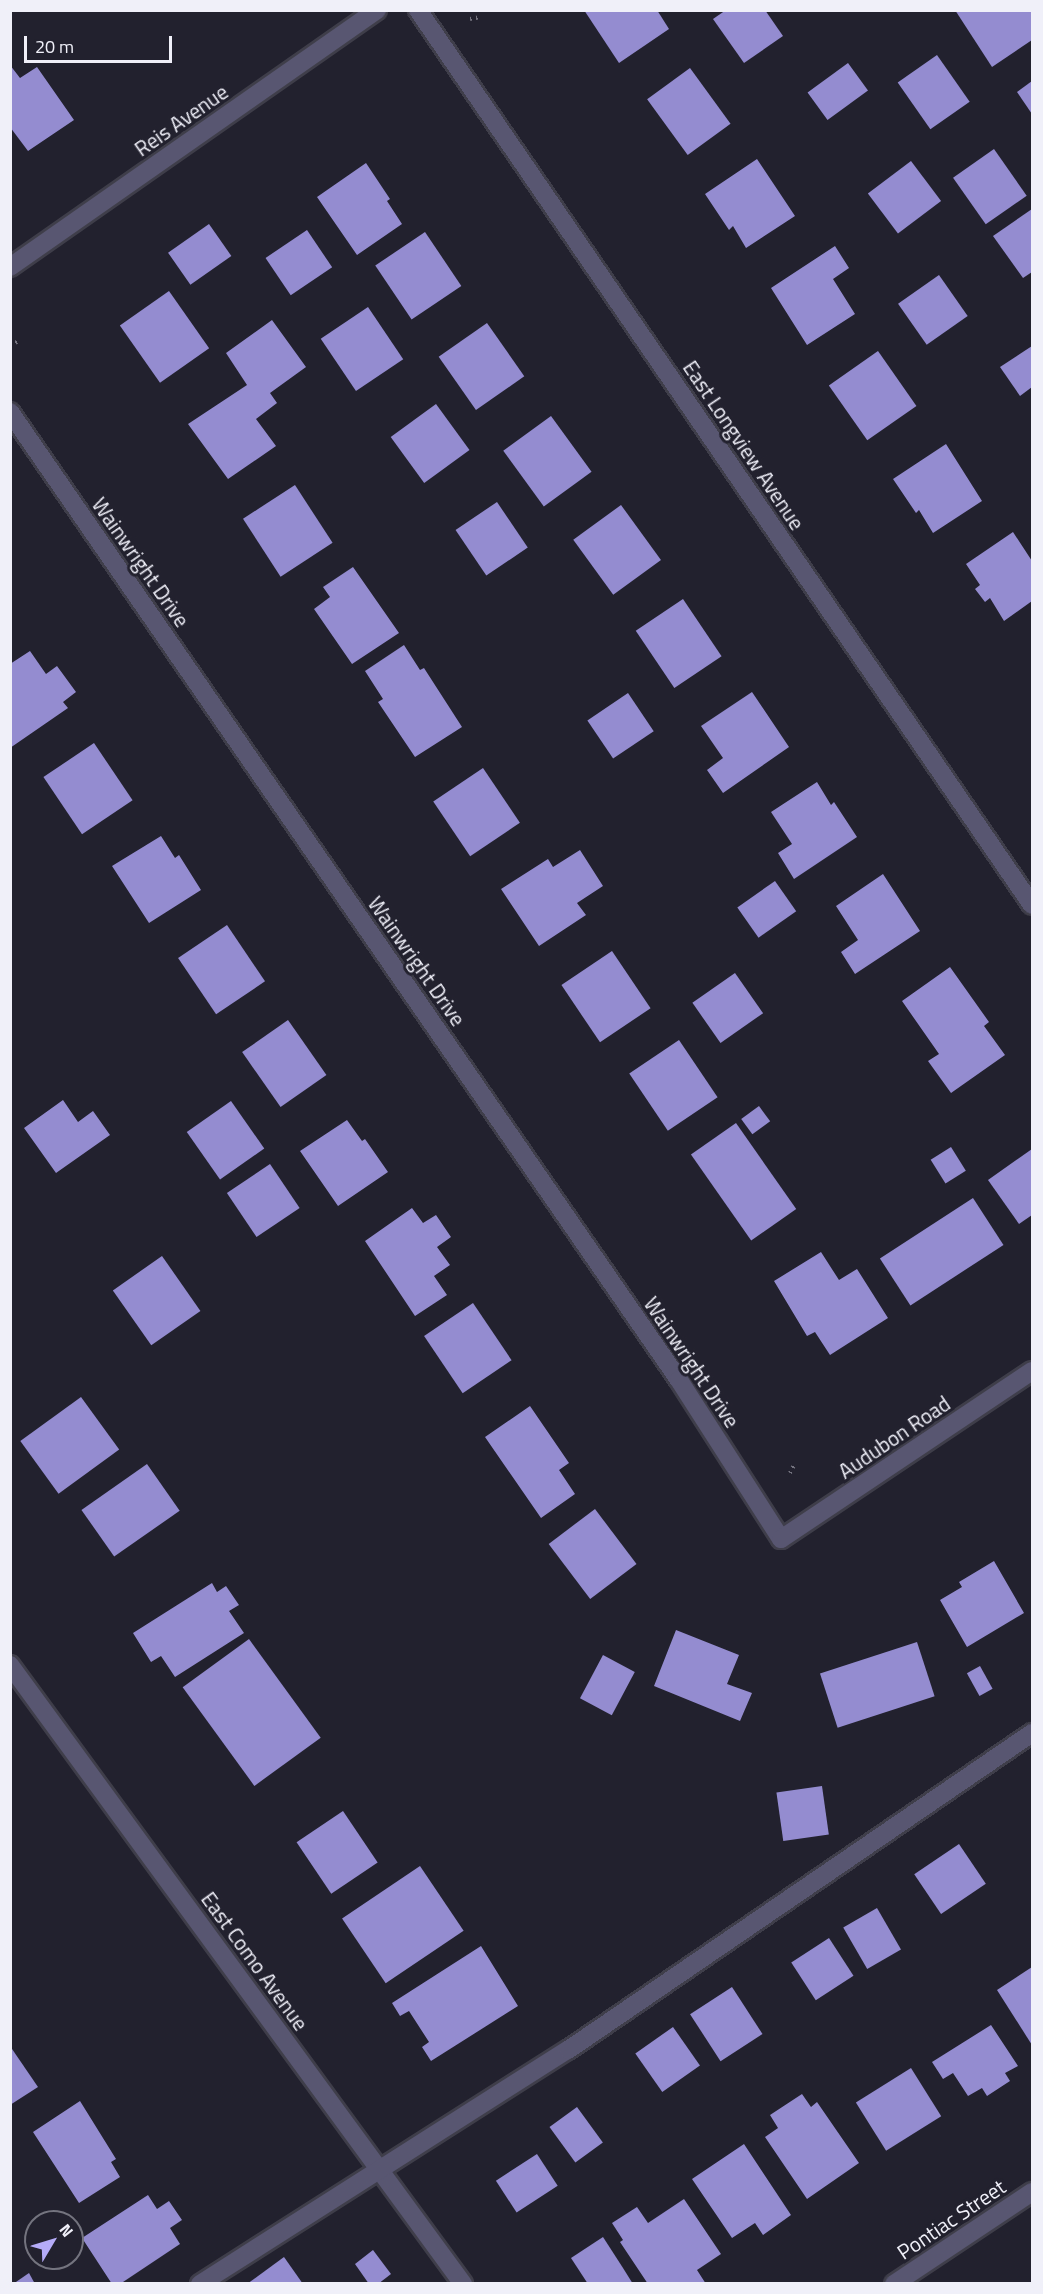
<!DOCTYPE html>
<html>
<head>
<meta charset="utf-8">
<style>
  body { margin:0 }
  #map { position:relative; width:1043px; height:2294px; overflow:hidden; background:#22212e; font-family:"Titillium Web",sans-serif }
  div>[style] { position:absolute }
  .building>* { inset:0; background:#948cd0; transform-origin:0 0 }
  .path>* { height:4px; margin-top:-2px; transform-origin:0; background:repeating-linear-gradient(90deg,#74737f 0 1.5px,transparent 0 6px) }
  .roads { filter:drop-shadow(2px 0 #3f3e4a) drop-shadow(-2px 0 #3f3e4a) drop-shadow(0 2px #3f3e4a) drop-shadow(0 -2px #3f3e4a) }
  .minor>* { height:18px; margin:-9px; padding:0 9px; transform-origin:9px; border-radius:9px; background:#585671 }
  span { translate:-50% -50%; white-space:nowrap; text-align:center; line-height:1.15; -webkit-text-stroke:6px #22212e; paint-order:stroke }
  .street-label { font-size:21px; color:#f0f0f9 }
  .frame { position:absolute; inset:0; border:12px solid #f0f0f9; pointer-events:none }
  .north { position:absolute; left:24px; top:2210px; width:60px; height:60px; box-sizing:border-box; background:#22212e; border:2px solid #74747f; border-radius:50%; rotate:52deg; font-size:16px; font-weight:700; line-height:24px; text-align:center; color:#f0f0f9 }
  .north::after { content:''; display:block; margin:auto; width:21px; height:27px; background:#b5acf8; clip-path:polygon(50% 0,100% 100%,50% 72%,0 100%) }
  .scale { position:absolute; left:24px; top:36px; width:148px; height:27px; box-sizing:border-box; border:3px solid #f0f0f9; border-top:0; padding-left:8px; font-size:18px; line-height:21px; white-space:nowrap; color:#f0f0f9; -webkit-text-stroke:4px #22212e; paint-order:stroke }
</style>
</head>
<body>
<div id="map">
  <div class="building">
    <div style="clip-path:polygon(584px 10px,657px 10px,669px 29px,619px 63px)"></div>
    <div style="clip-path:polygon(726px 10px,765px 10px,783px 36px,744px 63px,713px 19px)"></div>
    <div style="clip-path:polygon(955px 10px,1032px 10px,1032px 40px,992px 67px)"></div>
    <div style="left:937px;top:55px;width:57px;height:48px;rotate:55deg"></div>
    <div style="left:848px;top:63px;width:34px;height:50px;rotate:54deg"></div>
    <div style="clip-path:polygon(10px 65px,20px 78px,37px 67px,74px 120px,28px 151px,10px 127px)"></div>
    <div style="left:690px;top:68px;width:69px;height:53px;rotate:54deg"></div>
    <div style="clip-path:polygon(1032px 81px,1032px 114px,1017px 92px)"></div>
    <div style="left:994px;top:149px;width:57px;height:50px;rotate:55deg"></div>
    <div style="clip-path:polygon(757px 159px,795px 216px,746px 248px,733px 226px,729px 230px,705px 194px)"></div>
    <div style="left:911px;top:161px;width:50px;height:54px;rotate:53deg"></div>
    <div style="clip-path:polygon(366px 163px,390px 199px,387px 201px,402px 224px,357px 255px,317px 197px)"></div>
    <div style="clip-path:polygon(1032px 209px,1032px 272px,1023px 278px,993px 236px)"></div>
    <div style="left:209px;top:224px;width:39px;height:50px;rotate:55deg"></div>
    <div style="left:307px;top:230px;width:45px;height:50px;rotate:56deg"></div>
    <div style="left:425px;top:232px;width:65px;height:60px;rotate:56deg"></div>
    <div style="clip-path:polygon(835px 246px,849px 268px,833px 279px,855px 314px,807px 345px,771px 288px)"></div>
    <div style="left:939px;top:275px;width:50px;height:50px;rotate:55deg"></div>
    <div style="left:169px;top:291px;width:70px;height:60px;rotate:55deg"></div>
    <div style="left:368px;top:307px;width:63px;height:57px;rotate:56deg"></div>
    <div style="clip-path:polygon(272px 320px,306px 367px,270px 393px,277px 403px,256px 419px,276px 446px,228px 479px,188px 424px,247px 385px,226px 353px)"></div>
    <div style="left:487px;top:323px;width:65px;height:59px;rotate:55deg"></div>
    <div style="clip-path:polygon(1032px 346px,1032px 387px,1020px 396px,1000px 367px)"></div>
    <div style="left:878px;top:351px;width:67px;height:60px;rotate:55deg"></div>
    <div style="left:436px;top:404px;width:57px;height:56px;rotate:54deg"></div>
    <div style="left:551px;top:416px;width:69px;height:59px;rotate:54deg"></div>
    <div style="clip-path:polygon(946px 444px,982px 501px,933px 533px,919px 510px,916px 513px,893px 479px)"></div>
    <div style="left:295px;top:485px;width:69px;height:62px;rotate:57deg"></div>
    <div style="left:497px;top:502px;width:55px;height:50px;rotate:56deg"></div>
    <div style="left:621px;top:505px;width:68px;height:59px;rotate:54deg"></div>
    <div style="clip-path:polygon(1013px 532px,1032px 561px,1032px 601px,1004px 621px,990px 598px,985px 602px,975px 589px,980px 585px,966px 564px)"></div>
    <div style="clip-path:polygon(353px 567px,399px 633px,352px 664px,314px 609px,330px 597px,323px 587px)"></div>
    <div style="left:683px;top:599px;width:69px;height:57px;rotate:56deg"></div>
    <div style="clip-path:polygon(404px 645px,420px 670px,424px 668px,462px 727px,415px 757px,378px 702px,383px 699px,365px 671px)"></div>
    <div style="clip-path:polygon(30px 651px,46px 674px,57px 666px,76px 692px,63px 702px,68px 708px,10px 748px,10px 664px)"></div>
    <div style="clip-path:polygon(752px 692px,789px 747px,723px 793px,707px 770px,723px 758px,701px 726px)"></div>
    <div style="left:628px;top:693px;width:46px;height:49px;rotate:56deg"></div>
    <div style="left:94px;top:743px;width:69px;height:61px;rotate:56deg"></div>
    <div style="left:483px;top:768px;width:66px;height:60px;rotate:56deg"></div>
    <div style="clip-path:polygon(817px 782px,831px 805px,834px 802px,857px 837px,794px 879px,778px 853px,792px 844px,771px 812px)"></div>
    <div style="clip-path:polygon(161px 836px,175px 858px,179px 855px,201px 890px,149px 923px,112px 866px)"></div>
    <div style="clip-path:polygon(580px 850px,603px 886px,577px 903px,586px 915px,539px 946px,501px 889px,548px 859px,553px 867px)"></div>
    <div style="clip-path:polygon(883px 874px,920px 931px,855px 974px,841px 952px,858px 940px,836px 906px)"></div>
    <div style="left:775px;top:881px;width:37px;height:46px;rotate:55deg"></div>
    <div style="left:227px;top:925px;width:68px;height:59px;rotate:56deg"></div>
    <div style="left:612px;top:951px;width:69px;height:61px;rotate:56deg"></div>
    <div style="clip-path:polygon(950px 967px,989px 1022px,984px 1026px,1005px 1055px,951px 1093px,928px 1061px,939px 1054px,902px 1001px)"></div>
    <div style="left:735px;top:973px;width:49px;height:52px;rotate:55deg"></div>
    <div style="left:288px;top:1020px;width:67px;height:56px;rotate:55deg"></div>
    <div style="left:679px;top:1040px;width:69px;height:60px;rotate:56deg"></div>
    <div style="clip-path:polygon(63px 1100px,78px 1122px,93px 1111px,110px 1135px,56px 1173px,24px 1128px)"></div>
    <div style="left:231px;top:1101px;width:58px;height:54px;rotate:55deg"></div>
    <div style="left:759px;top:1106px;width:19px;height:22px;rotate:54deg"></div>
    <div style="clip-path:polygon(347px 1120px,362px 1141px,365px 1139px,388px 1172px,338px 1206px,300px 1151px)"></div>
    <div style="left:736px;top:1123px;width:105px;height:55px;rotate:55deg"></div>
    <div style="left:951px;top:1147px;width:28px;height:24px;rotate:58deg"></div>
    <div style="clip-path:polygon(1032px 1149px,1032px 1215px,1019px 1224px,988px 1180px)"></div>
    <div style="left:270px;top:1164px;width:53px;height:52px;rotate:56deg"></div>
    <div style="left:973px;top:1198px;width:56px;height:111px;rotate:57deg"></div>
    <div style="clip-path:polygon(412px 1208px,423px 1223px,436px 1215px,451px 1237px,437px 1247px,450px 1265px,434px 1276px,447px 1295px,415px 1316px,365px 1241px)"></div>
    <div style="clip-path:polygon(821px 1252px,839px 1280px,857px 1269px,888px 1318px,830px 1355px,815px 1332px,807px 1336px,774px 1281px)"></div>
    <div style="left:162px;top:1256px;width:67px;height:60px;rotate:55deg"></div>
    <div style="left:473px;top:1303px;width:69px;height:59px;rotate:56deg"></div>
    <div style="left:81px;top:1397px;width:65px;height:75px;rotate:54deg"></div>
    <div style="clip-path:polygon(530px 1406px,569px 1463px,559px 1470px,575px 1494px,541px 1518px,485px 1437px)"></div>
    <div style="left:147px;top:1464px;width:57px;height:80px;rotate:55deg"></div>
    <div style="left:595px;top:1509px;width:69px;height:58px;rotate:53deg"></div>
    <div style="clip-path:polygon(994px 1561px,1024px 1613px,967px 1647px,940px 1600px,962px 1587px,959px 1582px)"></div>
    <div style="clip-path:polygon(212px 1583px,217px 1592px,226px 1586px,239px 1605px,229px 1611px,244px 1633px,175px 1677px,161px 1656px,151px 1662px,133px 1633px)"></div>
    <div style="clip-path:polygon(676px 1630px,739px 1655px,727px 1684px,752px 1693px,740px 1721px,654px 1686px)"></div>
    <div style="left:249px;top:1639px;width:122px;height:82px;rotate:54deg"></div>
    <div style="left:917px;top:1642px;width:57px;height:102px;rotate:72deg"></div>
    <div style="left:603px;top:1655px;width:36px;height:49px;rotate:28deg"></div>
    <div style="left:980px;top:1666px;width:26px;height:15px;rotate:61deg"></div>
    <div style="left:822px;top:1786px;width:49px;height:46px;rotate:82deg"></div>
    <div style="left:343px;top:1811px;width:62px;height:56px;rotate:56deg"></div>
    <div style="left:959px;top:1844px;width:48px;height:54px;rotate:56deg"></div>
    <div style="left:420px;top:1866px;width:78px;height:94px;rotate:56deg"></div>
    <div style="left:877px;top:1908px;width:48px;height:39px;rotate:60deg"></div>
    <div style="left:829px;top:1938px;width:45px;height:45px;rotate:57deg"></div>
    <div style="clip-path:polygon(481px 1946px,518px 2006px,431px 2061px,422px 2047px,429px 2042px,409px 2011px,400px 2016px,392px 2003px)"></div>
    <div style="clip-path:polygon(1032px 1967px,1032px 2045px,997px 1990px)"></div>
    <div style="left:732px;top:1987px;width:56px;height:50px;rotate:57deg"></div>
    <div style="clip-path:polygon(991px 2025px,1018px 2066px,1005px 2073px,1010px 2081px,987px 2096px,982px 2088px,968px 2096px,953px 2073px,943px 2079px,932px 2062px)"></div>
    <div style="left:673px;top:2027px;width:47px;height:46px;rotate:55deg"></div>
    <div style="clip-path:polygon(10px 2046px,38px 2087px,10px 2105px)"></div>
    <div style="left:911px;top:2068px;width:57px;height:65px;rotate:58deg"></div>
    <div style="clip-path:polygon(802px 2094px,811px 2107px,817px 2102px,859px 2163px,807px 2199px,765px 2137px,778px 2128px,770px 2115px)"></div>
    <div style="clip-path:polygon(80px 2101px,116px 2159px,111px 2162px,120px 2177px,79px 2203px,33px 2132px)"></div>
    <div style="left:577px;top:2107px;width:44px;height:34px;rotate:54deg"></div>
    <div style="clip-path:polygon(744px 2144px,791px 2215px,763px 2235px,755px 2223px,732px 2238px,692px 2179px)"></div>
    <div style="left:537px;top:2154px;width:38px;height:49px;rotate:57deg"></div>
    <div style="clip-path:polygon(148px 2195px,157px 2209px,169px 2201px,182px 2220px,170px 2228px,180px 2244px,120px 2284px,112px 2284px,82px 2238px)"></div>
    <div style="clip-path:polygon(684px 2199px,721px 2254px,697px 2270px,706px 2284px,648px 2284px,620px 2242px,623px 2240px,612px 2223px,637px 2207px,648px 2223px)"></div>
    <div style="clip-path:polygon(603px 2237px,623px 2268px,633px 2284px,588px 2284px,571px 2258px)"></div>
    <div style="clip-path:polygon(373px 2250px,391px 2274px,378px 2284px,369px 2284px,355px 2264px)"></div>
    <div style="clip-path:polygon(284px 2257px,303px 2284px,247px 2284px)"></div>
    <div style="clip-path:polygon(29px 2273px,35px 2284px,13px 2284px)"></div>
  </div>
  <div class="path">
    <div style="left:470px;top:19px;width:11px;rotate:-10deg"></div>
    <div style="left:10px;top:345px;width:10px;rotate:-24deg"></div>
    <div style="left:790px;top:1473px;width:11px;rotate:-63deg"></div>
  </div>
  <div class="roads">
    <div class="minor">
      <div style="left:418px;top:10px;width:1085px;rotate:55.55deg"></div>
      <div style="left:10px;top:267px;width:448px;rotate:-35deg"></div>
      <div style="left:10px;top:412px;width:1177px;rotate:55.35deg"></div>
      <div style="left:679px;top:1380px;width:189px;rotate:57.3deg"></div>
      <div style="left:781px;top:1539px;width:302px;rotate:-33.8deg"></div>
      <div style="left:10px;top:1665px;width:767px;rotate:53.8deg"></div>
      <div style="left:200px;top:2284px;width:436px;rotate:-32.5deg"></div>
      <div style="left:568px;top:2050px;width:562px;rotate:-34.34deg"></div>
      <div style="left:894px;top:2284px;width:166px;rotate:-33.7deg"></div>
    </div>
  </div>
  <div class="street-label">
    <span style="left:181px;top:120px;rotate:-35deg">Reis Avenue</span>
    <span style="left:744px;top:445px;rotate:56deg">East Longview Avenue</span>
    <span style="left:141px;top:562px;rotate:55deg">Wainwright Drive</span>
    <span style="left:417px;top:961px;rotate:55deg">Wainwright Drive</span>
    <span style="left:692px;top:1362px;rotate:56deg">Wainwright Drive</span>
    <span style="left:894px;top:1437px;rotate:-34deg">Audubon Road</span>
    <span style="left:255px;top:1961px;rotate:54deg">East Como Avenue</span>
    <span style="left:951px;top:2219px;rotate:-34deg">Pontiac Street</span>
  </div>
  <div class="frame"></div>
  <div class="north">N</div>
  <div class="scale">20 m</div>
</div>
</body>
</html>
